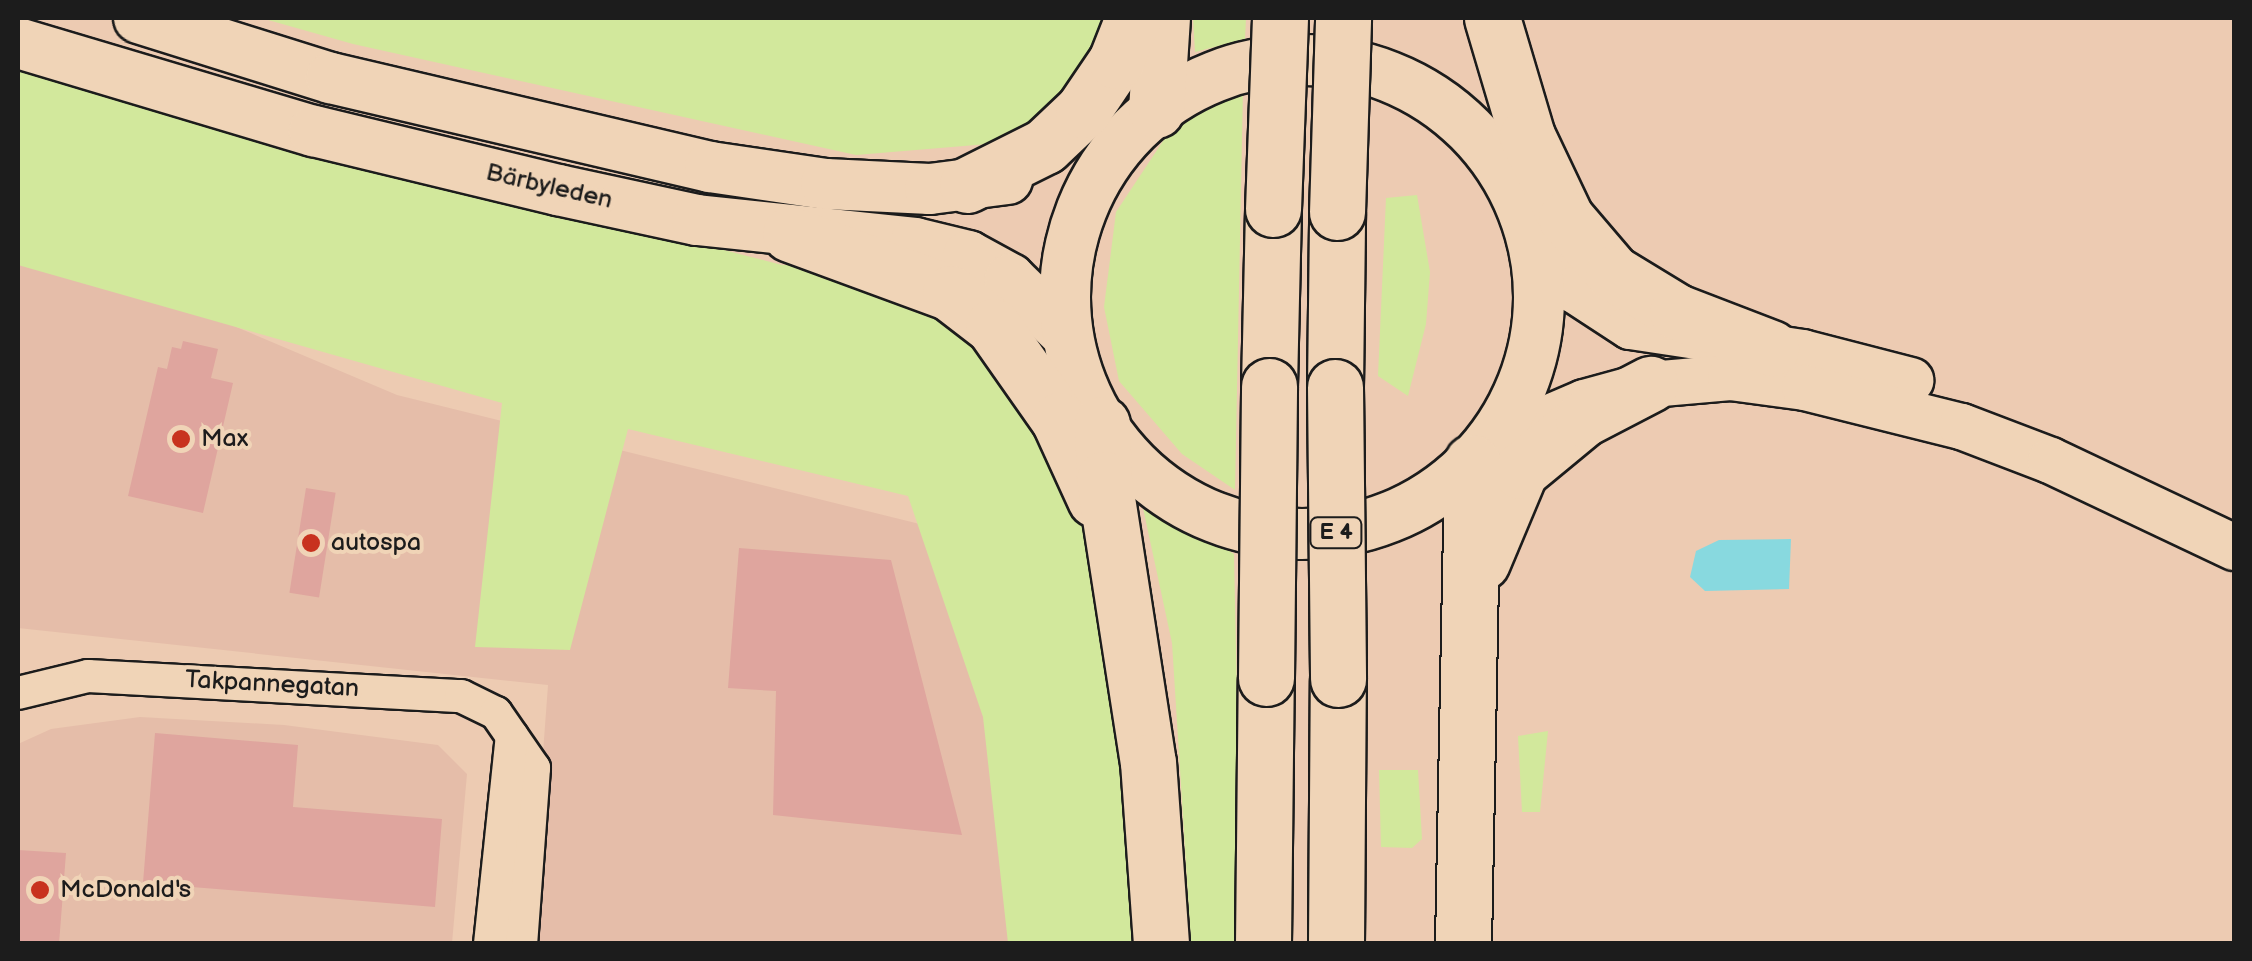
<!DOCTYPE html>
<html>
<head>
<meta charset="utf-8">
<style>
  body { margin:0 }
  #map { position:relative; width:2252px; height:961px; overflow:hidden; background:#edcbb2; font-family:"Balsamiq Sans",sans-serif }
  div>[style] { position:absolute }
  .built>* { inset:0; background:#e5bda9 }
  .green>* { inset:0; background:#d2e89c }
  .water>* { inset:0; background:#88d9df }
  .building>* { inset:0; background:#dfa59e; transform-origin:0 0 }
  .roads { filter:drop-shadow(2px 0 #1c1c1c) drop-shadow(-2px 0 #1c1c1c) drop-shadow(0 2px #1c1c1c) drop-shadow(0 -2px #1c1c1c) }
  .minor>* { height:32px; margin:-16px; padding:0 16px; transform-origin:16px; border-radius:16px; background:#f0d4b7 }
  .secondary>* { height:45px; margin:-22.5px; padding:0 22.5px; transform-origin:22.5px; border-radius:22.5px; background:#f0d4b7 }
  .primary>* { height:50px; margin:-25px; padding:0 25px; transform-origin:25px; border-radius:25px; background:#f0d4b7 }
  .primary>.ring { margin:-25px; padding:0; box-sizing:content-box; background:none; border:50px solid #f0d4b7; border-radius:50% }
  .motorway>* { height:55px; margin:-27.5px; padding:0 27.5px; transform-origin:27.5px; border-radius:27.5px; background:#f0d4b7 }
  .bridges { filter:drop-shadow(2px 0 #1c1c1c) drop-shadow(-2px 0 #1c1c1c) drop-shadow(0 2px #1c1c1c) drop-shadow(0 -2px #1c1c1c) }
  .motorway-bridge>* { height:55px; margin:-27.5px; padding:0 27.5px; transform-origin:27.5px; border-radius:27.5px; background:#f0d4b7 }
  .dots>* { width:28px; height:28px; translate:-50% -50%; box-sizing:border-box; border:5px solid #f0d4b7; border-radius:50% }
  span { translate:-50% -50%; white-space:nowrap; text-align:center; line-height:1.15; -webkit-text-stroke:8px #f0d4b7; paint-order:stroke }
  .shield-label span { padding:2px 8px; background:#f0d4b7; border:2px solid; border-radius:8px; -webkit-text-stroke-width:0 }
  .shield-label { font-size:22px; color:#1c1c1c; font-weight:700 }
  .street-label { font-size:25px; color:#1c1c1c }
  .poi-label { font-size:25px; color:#1c1c1c }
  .left { translate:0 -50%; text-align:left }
  .frame { position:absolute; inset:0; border:20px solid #1c1c1c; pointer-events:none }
</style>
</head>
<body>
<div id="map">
  <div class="built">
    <div style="clip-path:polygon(18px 264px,215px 318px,397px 395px,940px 529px,1055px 943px,529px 943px,548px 685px,18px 628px)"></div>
    <div style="clip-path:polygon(140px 717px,284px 725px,438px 745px,467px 774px,452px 943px,18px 943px,18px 744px,51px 729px)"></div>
  </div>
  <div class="green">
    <div style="clip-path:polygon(261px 18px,1134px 18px,1037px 140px,856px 155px,353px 44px)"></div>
    <div style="clip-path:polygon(1193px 18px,1246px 18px,1245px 39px,1195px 52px)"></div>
    <div style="clip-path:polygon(18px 68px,782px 265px,906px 267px,1057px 387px,1119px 717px,1135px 943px,1008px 943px,983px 717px,908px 496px,628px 429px,570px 650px,475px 647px,502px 403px,18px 265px)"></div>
    <div style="clip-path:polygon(1243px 89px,1235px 490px,1182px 454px,1119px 381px,1104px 307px,1116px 212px,1169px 132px)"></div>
    <div style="clip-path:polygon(1417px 195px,1430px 272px,1426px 324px,1408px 396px,1378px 376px,1386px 198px)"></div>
    <div style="clip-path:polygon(1140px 494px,1234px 554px,1242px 943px,1191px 943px,1172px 643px)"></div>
    <div style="clip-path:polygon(1548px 731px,1540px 812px,1522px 812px,1518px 736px)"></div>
    <div style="clip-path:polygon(1379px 770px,1418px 770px,1422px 839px,1412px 848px,1381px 847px)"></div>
  </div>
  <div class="water">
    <div style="clip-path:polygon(1791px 539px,1789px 589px,1705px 591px,1690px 577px,1696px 551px,1719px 540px)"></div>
  </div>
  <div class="building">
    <div style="clip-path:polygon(183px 341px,218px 349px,211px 378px,233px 383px,203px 513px,128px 496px,158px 367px,167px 369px,172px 347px,181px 349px)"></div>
    <div style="left:306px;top:488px;width:30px;height:106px;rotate:9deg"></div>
    <div style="clip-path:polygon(739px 548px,891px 560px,962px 835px,773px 815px,776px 691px,728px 688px)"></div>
    <div style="clip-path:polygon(155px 733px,298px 745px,293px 807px,442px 819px,435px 907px,143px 883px)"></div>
    <div style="clip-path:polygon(18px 850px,66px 853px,59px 944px,18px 944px)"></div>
  </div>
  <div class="roads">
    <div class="minor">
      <div style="left:18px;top:693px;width:72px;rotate:-13.7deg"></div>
      <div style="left:88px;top:676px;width:374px;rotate:3.1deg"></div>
      <div style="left:461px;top:696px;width:39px;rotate:26deg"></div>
      <div style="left:496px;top:713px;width:67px;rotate:55.4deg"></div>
      <div style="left:534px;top:768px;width:176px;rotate:94.2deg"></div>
      <div style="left:490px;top:944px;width:209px;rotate:-84deg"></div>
    </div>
    <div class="secondary">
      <div style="left:1538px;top:247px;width:55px;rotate:50.2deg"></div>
      <div style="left:1573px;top:289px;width:68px;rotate:33deg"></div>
      <div style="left:1630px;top:326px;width:174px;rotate:8.6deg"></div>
      <div style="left:1802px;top:352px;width:112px;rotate:14.5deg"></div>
      <div style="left:1493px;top:441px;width:99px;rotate:-23.2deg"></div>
      <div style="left:1584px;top:402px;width:68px;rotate:-15.3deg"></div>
      <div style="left:1650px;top:384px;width:80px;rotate:-5deg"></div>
      <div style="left:1730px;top:377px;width:75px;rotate:7.7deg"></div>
      <div style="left:1804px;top:387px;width:162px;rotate:14deg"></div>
      <div style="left:1961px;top:426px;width:95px;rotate:20.9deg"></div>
      <div style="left:2050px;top:460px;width:204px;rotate:25.3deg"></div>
    </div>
    <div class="primary">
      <div style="left:139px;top:18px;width:201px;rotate:17.4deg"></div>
      <div style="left:331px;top:78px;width:389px;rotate:13.2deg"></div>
      <div style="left:710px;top:167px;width:117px;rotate:8.3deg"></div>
      <div style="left:826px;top:184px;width:104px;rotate:2.8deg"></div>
      <div style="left:930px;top:189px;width:78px;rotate:-7.4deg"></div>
      <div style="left:18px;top:43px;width:309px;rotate:16.6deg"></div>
      <div style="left:314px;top:131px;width:251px;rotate:13.6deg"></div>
      <div style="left:558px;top:190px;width:142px;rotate:12.2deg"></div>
      <div style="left:697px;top:220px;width:219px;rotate:6deg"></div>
      <div style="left:915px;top:243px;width:55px;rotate:13.8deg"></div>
      <div style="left:968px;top:256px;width:48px;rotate:28.7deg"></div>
      <div style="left:1010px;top:279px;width:78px;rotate:44.5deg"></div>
      <div class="ring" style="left:1065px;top:60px;width:424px;height:424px"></div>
    </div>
    <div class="motorway">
      <div style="left:1492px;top:18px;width:123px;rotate:73.5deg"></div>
      <div style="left:1527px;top:136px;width:91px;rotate:64.6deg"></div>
      <div style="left:1566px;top:218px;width:72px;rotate:49.5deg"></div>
      <div style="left:1613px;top:273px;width:75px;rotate:31.4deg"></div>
      <div style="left:1677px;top:312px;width:101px;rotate:21deg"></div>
      <div style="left:1156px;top:110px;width:92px;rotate:-86.3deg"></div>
      <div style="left:967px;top:185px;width:87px;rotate:-26.6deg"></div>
      <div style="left:1045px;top:146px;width:52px;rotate:-43.5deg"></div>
      <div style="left:1083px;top:110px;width:59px;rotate:-56deg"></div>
      <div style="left:1116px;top:61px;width:46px;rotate:-68.4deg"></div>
      <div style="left:790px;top:234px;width:171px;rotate:20.2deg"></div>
      <div style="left:950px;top:293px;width:54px;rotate:37.5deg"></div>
      <div style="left:993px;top:326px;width:115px;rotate:54.9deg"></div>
      <div style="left:1059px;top:420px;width:87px;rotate:65.5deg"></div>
      <div style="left:1269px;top:386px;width:177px;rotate:-88.7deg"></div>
      <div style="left:1335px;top:387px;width:175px;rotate:-89.3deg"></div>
      <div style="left:1102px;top:424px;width:55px;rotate:87.9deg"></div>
      <div style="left:1104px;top:479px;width:286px;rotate:81.2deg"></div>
      <div style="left:1148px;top:762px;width:182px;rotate:85.9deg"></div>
      <div style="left:1482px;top:562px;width:99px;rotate:-67.3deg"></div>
      <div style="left:1520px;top:471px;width:82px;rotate:-39.5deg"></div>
      <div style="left:1583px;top:419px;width:76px;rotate:-27.6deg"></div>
      <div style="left:1263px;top:944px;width:266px;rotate:-89.4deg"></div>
      <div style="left:1336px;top:944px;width:265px;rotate:-89.6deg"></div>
      <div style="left:1463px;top:944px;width:482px;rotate:-88.9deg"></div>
    </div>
  </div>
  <div class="bridges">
    <div class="motorway-bridge">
      <div style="left:1273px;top:209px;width:191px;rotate:-87.9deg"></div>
      <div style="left:1337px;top:212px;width:194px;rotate:-88.2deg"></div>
      <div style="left:1335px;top:387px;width:292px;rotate:89.4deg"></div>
      <div style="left:1266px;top:678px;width:292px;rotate:-89.4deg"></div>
    </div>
  </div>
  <div class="dots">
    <div style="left:181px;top:439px;background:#c8321e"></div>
    <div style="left:311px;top:543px;background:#c8321e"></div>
    <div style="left:40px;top:890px;background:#c8321e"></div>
  </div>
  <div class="shield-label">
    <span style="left:1336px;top:533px">E 4</span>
  </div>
  <div class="street-label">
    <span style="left:549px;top:187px;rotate:13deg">Bärbyleden</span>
    <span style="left:272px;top:685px;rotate:3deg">Takpannegatan</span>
  </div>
  <div class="poi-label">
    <span class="left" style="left:201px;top:439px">Max</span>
    <span class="left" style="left:331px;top:543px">autospa</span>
    <span class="left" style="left:60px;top:890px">McDonald's</span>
  </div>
  <div class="frame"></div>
</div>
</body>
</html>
